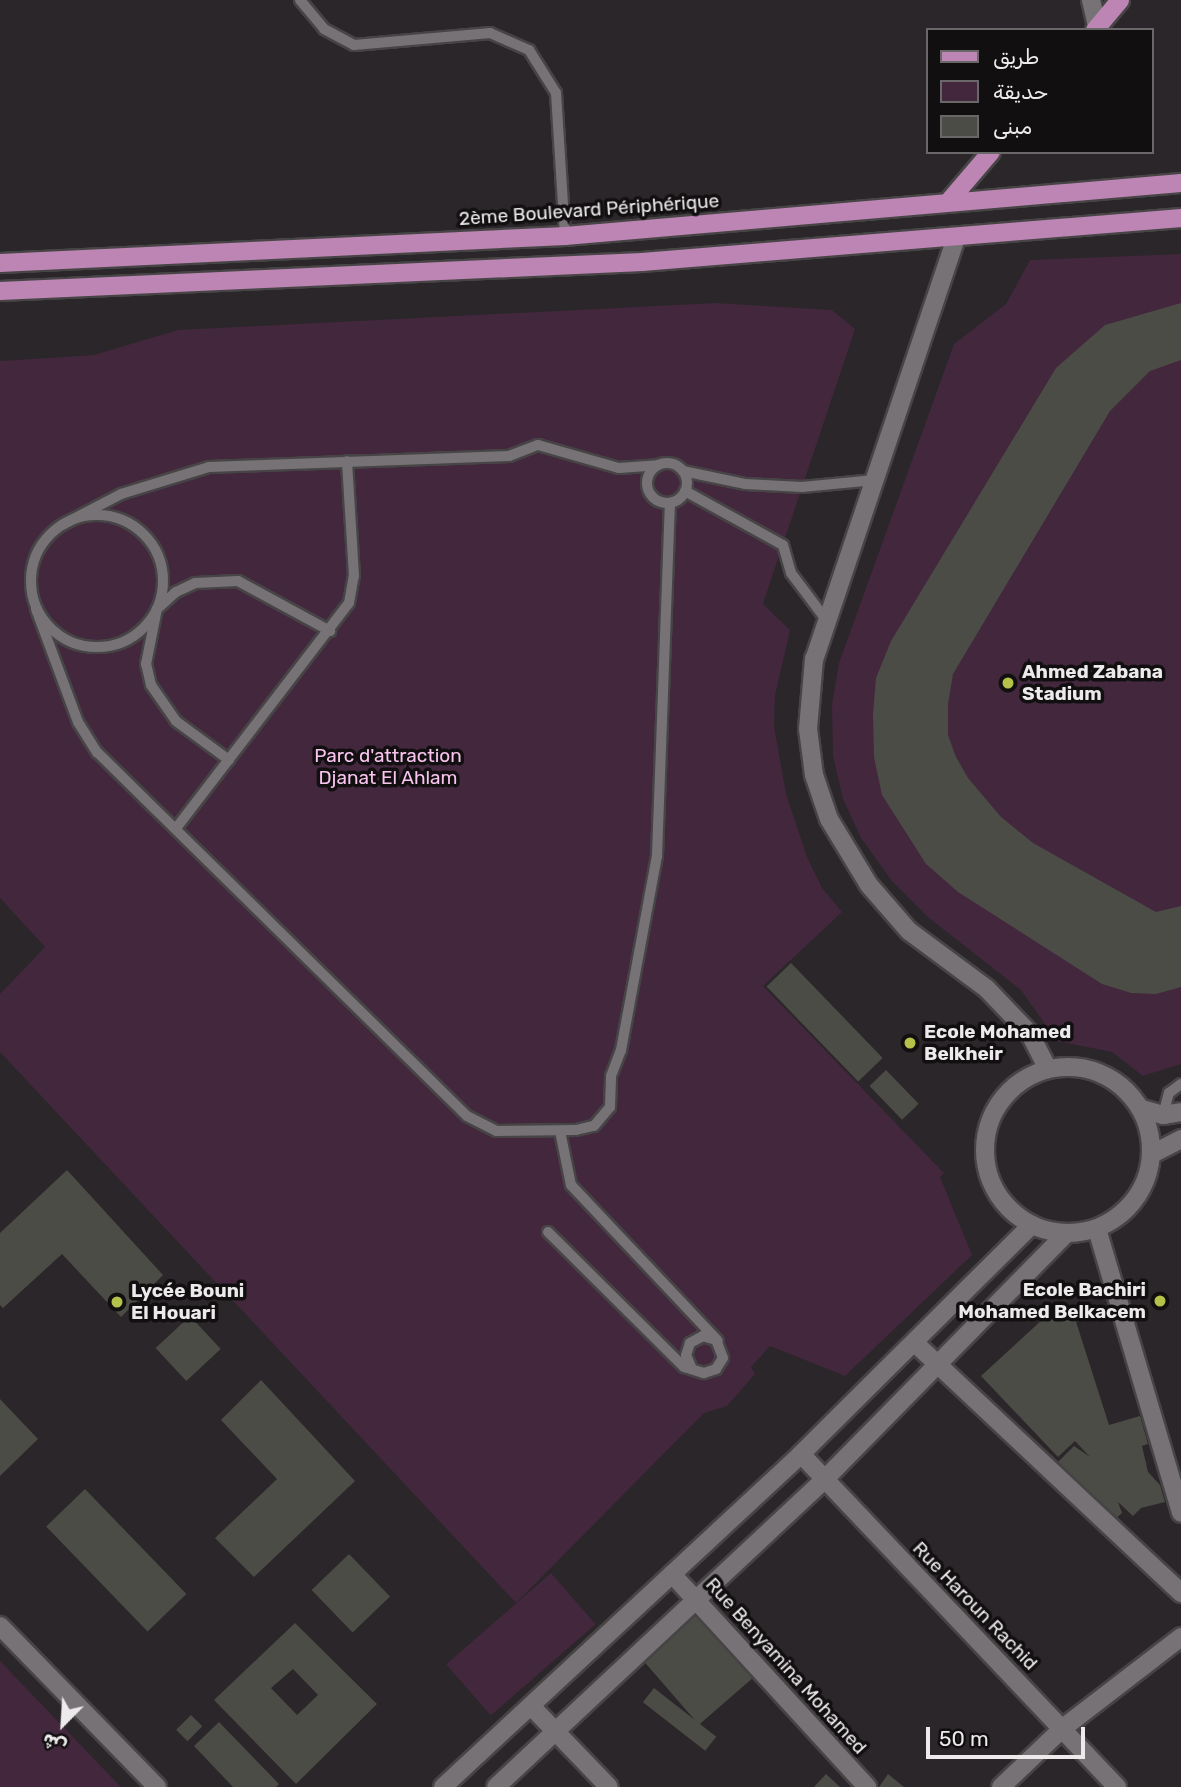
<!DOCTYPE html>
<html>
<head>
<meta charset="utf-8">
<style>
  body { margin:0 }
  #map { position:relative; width:1181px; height:1787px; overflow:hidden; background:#2a2629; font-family:Rubik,"Noto Naskh Arabic",sans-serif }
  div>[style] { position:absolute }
  .green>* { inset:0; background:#42273d; transform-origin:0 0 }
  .building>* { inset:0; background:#4b4c46; transform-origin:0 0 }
  .roads { filter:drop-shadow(2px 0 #474446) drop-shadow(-2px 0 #474446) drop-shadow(0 2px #474446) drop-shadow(0 -2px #474446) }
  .service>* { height:10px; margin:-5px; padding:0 5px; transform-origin:5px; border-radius:5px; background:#777276 }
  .service>.ring { margin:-5px; padding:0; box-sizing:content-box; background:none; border:10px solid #777276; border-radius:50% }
  .minor>* { height:18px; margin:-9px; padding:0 9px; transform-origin:9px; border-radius:9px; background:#777276 }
  .tertiary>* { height:18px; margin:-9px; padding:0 9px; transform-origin:9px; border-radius:9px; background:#777276 }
  .tertiary>.ring { margin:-9px; padding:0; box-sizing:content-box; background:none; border:18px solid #777276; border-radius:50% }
  .primary>* { height:18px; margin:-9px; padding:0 9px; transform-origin:9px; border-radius:9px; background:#bc85b3 }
  .dots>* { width:19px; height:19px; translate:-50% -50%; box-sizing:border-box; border:4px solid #120f11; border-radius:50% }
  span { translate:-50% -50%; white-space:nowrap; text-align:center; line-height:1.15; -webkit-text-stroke:7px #120f11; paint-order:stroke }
  .street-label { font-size:19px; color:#edeaec }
  .poi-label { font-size:19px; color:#edeaec; font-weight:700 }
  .left { translate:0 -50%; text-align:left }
  .right { translate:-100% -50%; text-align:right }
  .park-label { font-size:19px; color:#f8c4ee }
  .legend { position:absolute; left:926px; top:28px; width:228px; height:126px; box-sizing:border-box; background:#120f11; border:2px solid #6a6769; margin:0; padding:9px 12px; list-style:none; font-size:21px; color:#edeaec }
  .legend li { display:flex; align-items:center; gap:14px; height:35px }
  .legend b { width:35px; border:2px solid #6a6769 }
  .north { position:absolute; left:28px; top:1689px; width:70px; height:70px; -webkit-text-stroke:5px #120f11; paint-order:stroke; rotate:204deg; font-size:19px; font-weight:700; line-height:28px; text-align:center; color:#edeaec }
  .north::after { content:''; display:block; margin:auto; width:24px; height:32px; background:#edeaec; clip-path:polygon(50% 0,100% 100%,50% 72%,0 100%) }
  .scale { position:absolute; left:926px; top:1727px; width:159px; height:32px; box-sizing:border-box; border:4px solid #edeaec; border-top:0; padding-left:9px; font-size:21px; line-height:24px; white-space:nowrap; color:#edeaec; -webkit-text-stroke:5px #120f11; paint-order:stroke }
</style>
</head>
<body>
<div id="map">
  <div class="green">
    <div style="clip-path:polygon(1181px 254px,1181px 1064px,1143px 1076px,1112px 1052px,1057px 1041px,1021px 990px,929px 918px,892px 881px,861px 838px,843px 799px,833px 756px,832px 704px,839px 663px,954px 344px,1006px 304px,1030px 260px)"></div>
    <div style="clip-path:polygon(715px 303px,832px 310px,855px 329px,763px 604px,790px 630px,775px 696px,774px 726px,786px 794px,807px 857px,822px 888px,842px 912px,763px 986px,944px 1173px,940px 1177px,972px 1255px,845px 1376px,770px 1346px,751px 1367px,755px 1374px,727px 1406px,704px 1413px,516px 1603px,0 1052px,0 994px,45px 947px,0 898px,0 361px,94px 355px,178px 330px)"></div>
    <div style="left:551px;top:1573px;width:68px;height:139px;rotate:49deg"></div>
    <div style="clip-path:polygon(0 1661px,121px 1787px,0 1787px)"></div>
  </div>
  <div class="building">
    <div style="clip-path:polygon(1181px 303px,1181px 360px,1150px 371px,1110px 411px,953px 674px,948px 704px,948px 735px,956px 757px,968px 778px,1001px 817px,1033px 843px,1156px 912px,1181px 906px,1181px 987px,1156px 994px,1131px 993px,1102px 984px,958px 892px,926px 864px,882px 795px,874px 757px,873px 714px,876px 678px,891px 641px,1056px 368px,1105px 325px)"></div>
    <div style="left:791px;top:963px;width:132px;height:34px;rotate:46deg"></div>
    <div style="left:886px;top:1070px;width:47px;height:23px;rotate:46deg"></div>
    <div style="clip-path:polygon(67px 1170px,163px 1275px,121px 1317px,62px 1254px,3px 1308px,0 1305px,0 1233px)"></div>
    <div style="clip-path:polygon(1072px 1309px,1109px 1425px,1140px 1416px,1148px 1444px,1142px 1446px,1148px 1472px,1160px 1485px,1165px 1502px,1141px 1508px,1133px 1516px,1118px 1502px,1122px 1513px,1113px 1521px,1058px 1462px,1074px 1446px,1090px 1457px,1075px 1441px,1058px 1457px,981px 1376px,1044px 1318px)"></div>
    <div style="left:190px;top:1316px;width:45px;height:47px;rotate:47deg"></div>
    <div style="clip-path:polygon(261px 1380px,355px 1481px,254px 1577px,215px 1538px,277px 1479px,221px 1420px)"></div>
    <div style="clip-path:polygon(0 1399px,38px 1439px,0 1476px)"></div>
    <div style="left:85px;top:1489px;width:146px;height:54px;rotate:46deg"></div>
    <div style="left:349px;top:1554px;width:59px;height:52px;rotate:46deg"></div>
    <div style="left:699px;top:1612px;width:85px;height:74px;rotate:49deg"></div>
    <div style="clip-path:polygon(evenodd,295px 1623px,377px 1704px,296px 1784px,214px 1700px,295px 1623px,293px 1669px,318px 1695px,297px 1715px,271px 1688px,293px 1669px)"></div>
    <div style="left:654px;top:1688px;width:79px;height:18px;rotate:38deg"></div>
    <div style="left:191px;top:1715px;width:16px;height:21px;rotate:45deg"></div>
    <div style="clip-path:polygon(219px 1722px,279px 1784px,276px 1787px,233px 1787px,194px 1746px)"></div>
    <div style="clip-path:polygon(826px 1774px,840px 1787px,814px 1787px)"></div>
    <div style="clip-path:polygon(888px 1774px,904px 1787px,879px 1787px)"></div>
  </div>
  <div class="roads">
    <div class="service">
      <div style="left:300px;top:0;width:38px;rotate:50deg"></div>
      <div style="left:324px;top:29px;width:34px;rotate:28deg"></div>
      <div style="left:354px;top:45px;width:137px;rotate:-5deg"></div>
      <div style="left:490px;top:33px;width:43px;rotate:23.6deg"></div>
      <div style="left:529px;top:50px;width:51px;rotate:57.9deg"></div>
      <div style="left:556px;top:93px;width:143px;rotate:86.4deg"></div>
      <div class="ring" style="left:647px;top:463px;width:30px;height:30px"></div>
      <div style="left:683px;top:471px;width:63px;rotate:11.8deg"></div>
      <div style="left:745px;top:484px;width:57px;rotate:3deg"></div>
      <div style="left:802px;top:487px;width:73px;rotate:-5.5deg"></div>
      <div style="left:685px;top:491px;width:112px;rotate:28.9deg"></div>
      <div style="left:783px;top:545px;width:29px;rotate:74deg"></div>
      <div style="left:791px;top:573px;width:60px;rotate:53.1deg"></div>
      <div class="ring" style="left:31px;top:515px;width:122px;height:122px"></div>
      <div style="left:62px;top:525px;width:67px;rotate:-27.7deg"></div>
      <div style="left:121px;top:494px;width:92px;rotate:-17.1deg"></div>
      <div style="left:209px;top:467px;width:300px;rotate:-2.1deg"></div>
      <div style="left:509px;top:456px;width:31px;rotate:-21deg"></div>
      <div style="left:538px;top:445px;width:84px;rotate:15.9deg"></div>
      <div style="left:619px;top:468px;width:39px;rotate:-4deg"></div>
      <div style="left:36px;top:609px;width:121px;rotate:69.6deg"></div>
      <div style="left:78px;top:722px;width:36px;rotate:58deg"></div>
      <div style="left:97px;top:752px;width:519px;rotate:44.53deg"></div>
      <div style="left:467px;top:1116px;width:33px;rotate:27deg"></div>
      <div style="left:496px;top:1131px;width:80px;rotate:-0.7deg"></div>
      <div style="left:576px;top:1130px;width:18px;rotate:-13deg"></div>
      <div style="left:594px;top:1126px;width:25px;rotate:-50deg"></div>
      <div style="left:610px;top:1107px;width:31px;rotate:-88deg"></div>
      <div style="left:611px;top:1076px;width:28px;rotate:-69deg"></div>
      <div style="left:621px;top:1050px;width:197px;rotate:-79.5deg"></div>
      <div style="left:657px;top:856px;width:353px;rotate:-87.9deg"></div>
      <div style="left:229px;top:760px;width:66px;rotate:-143.7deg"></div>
      <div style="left:176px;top:721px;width:44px;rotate:-124.8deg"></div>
      <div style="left:151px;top:685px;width:22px;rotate:-103deg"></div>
      <div style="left:146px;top:664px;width:56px;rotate:-78.7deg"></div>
      <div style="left:157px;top:609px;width:25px;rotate:-42deg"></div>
      <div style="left:176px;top:592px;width:21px;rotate:-25deg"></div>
      <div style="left:195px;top:583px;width:43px;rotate:-2.7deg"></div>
      <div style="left:238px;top:581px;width:105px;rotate:28.5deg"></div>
      <div style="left:177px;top:827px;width:282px;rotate:-52.5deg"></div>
      <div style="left:349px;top:603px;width:27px;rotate:-80deg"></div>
      <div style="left:354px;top:576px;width:115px;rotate:-93.5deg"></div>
      <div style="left:1163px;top:1115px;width:23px;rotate:-75deg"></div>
      <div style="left:1169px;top:1093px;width:15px;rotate:-37deg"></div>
      <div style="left:560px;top:1131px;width:55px;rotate:78.5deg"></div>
      <div style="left:571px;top:1185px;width:214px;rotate:46.7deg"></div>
      <div style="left:548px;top:1232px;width:192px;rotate:44.8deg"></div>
      <div style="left:684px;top:1367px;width:21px;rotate:17deg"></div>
      <div style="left:704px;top:1373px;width:13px;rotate:-18deg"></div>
      <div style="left:716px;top:1369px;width:13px;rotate:-58deg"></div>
      <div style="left:723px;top:1358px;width:19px;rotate:-111deg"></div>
      <div style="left:716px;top:1340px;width:14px;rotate:-163deg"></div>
      <div style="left:703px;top:1336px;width:15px;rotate:152deg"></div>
      <div style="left:690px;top:1343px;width:13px;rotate:108deg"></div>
      <div style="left:686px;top:1355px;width:15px;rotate:67deg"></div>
    </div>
    <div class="minor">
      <div style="left:1091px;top:0;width:28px;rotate:77deg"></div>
      <div style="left:916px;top:1344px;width:364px;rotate:43.2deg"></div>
      <div style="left:801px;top:1454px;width:459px;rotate:46.5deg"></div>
      <div style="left:672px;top:1574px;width:289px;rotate:47.5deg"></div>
      <div style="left:0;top:1626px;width:225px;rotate:45.7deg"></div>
      <div style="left:531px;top:1706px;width:112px;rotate:46.1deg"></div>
      <div style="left:443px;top:1787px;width:489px;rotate:-42.9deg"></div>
      <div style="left:801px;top:1454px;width:325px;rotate:-44.8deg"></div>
      <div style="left:496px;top:1787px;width:451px;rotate:-43.1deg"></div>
      <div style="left:825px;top:1479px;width:345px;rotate:-45.5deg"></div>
      <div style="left:1001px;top:1787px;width:86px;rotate:-43.6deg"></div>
      <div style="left:1063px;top:1728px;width:149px;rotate:-37.6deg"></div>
    </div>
    <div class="tertiary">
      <div style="left:956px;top:238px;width:444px;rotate:108.6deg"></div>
      <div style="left:814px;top:659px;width:70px;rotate:94.9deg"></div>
      <div style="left:808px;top:729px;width:46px;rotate:82.6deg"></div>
      <div style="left:814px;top:775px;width:46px;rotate:71.2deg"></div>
      <div style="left:829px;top:819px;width:77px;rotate:58.8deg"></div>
      <div style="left:869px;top:885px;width:61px;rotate:49deg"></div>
      <div style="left:909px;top:931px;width:97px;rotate:36.6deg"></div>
      <div style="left:987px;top:989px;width:62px;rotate:46.3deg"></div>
      <div style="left:1030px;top:1034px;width:38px;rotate:63deg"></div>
      <div class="ring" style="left:985px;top:1067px;width:148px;height:148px"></div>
      <div style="left:1142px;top:1109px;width:22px;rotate:16deg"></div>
      <div style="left:1163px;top:1115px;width:18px;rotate:-9deg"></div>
      <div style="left:1152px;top:1154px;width:33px;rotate:-27deg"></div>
      <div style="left:1097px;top:1229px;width:296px;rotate:73.5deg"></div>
    </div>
    <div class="primary">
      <div style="left:1095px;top:30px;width:39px;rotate:-50deg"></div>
      <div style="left:950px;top:200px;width:63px;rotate:-49.5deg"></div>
      <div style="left:0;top:263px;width:566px;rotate:-2.74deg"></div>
      <div style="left:565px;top:236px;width:618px;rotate:-4.92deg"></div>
      <div style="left:0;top:291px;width:643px;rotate:-2.59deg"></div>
      <div style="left:642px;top:262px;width:541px;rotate:-4.67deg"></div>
    </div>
  </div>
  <div class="dots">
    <div style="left:1008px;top:683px;background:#b5c24a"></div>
    <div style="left:910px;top:1043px;background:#b5c24a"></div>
    <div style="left:1160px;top:1301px;background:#b5c24a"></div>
    <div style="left:117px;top:1302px;background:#b5c24a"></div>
  </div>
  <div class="street-label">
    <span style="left:589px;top:210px;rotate:-4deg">2ème Boulevard Périphérique</span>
    <span style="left:975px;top:1606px;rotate:46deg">Rue Haroun Rachid</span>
    <span style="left:786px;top:1666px;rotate:48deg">Rue Benyamina Mohamed</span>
  </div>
  <div class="poi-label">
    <span class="left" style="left:1022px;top:683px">Ahmed Zabana<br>Stadium</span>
    <span class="left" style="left:924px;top:1043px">Ecole Mohamed<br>Belkheir</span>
    <span class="right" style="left:1146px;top:1301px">Ecole Bachiri<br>Mohamed Belkacem</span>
    <span class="left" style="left:131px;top:1302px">Lycée Bouni<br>El Houari</span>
  </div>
  <div class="park-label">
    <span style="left:388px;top:767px">Parc d'attraction<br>Djanat El Ahlam</span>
  </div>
  <ul class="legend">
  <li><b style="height:9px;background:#bc85b3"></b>طريق</li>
  <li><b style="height:19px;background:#42273d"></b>حديقة</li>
  <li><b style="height:19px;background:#4b4c46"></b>مبنى</li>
  </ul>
  <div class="north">ش</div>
  <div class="scale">50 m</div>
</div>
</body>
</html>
